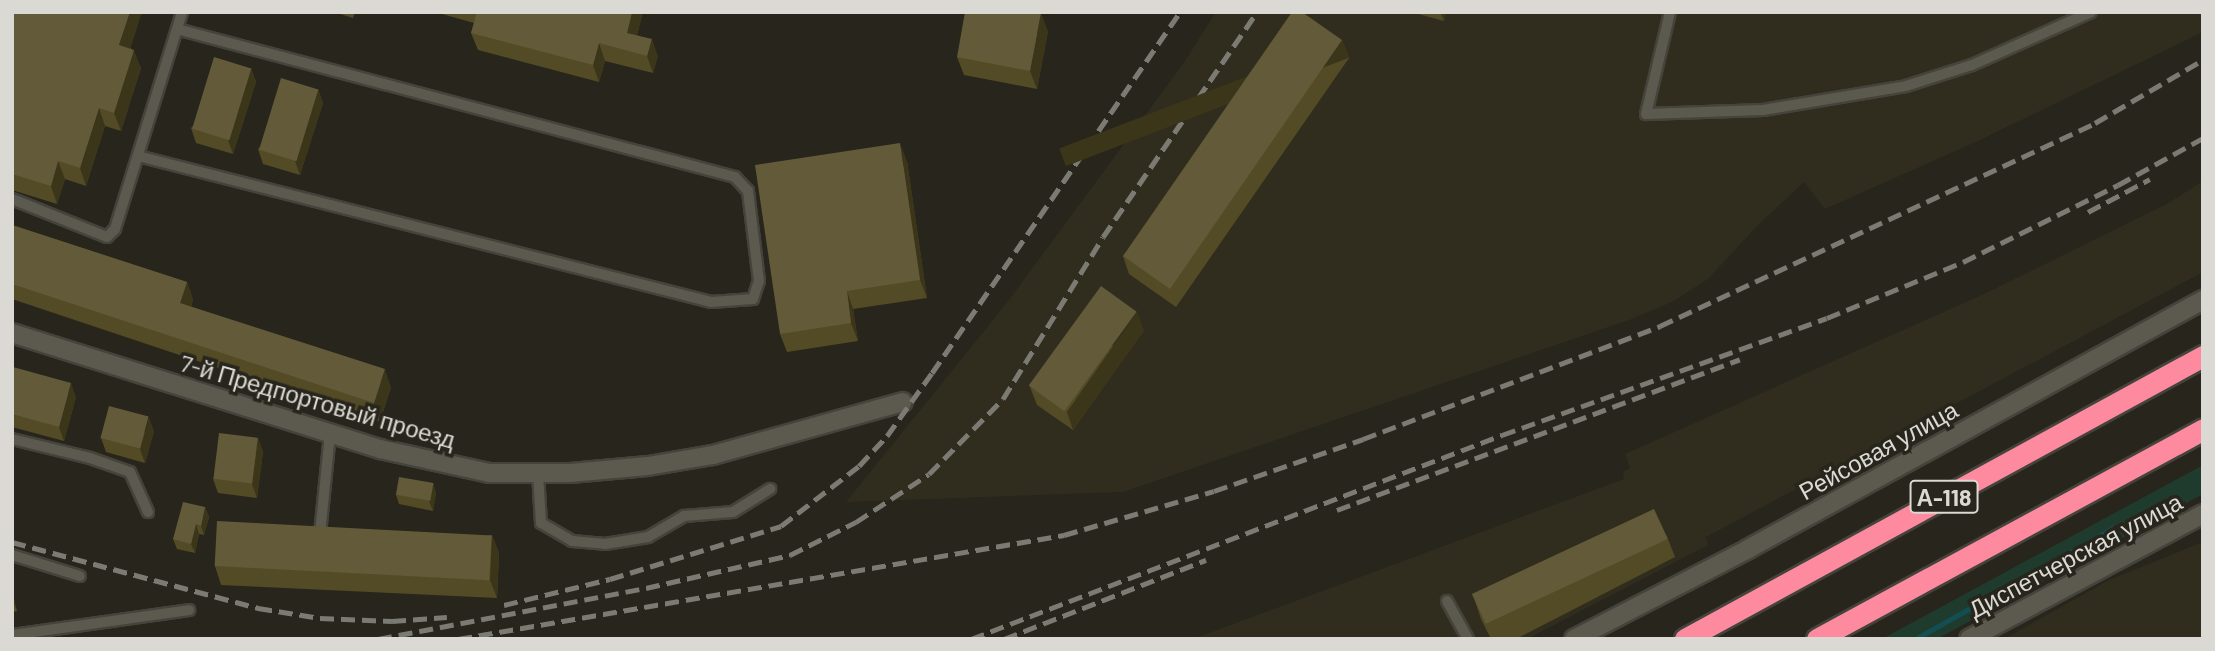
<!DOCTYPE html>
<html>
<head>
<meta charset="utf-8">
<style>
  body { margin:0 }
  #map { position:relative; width:2215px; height:651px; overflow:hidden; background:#27251c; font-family:Barlow,sans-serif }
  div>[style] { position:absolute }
  .built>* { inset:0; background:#312d1e }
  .green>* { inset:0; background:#1f3b2e }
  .stream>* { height:5px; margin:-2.5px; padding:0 2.5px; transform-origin:2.5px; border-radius:2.5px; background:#134e52 }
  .roads { filter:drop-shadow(2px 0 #45433b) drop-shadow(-2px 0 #45433b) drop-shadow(0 2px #45433b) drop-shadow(0 -2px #45433b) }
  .service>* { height:10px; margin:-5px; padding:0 5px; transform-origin:5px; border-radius:5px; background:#5c5a4f }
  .minor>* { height:18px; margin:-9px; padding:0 9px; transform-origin:9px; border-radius:9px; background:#5c5a4f }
  .motorway>* { height:21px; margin:-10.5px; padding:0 10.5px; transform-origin:10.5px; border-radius:10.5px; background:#fd8a9f }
  .rail>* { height:5px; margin-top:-2.5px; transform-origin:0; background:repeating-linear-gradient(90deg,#7c7b73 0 14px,transparent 0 21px) }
  .wall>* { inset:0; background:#534b25 }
  .shaded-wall>* { inset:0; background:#3b351a; transform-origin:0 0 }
  .building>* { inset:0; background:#625a38; transform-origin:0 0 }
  span { translate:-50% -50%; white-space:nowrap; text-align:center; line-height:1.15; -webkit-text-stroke:7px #27251c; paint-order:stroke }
  .shield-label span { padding:2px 5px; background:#27251c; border:2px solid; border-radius:5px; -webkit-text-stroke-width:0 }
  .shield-label { font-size:23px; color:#dad9d3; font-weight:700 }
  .street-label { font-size:24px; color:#dad9d3 }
  .frame { position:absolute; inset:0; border:14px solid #dad9d3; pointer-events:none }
</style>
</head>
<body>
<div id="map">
  <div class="built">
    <div style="clip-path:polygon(1216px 12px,2203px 12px,2203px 32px,1980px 140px,1825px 209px,1804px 182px,1758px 225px,1708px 279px,1672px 302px,1629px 320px,1123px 492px,846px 502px,1006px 304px,1183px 64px)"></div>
    <div style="clip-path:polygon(2203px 181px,2203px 272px,1706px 537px,1708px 545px,1527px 639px,1193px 639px,1624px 479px,1623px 472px,1630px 468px,1625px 454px,1982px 295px,2167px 204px)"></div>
    <div style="clip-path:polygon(2203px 542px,2203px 639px,2004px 639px,2109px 580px)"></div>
  </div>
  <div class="green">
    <div style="clip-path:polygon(2203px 465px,2203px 494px,1937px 639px,1882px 639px)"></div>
  </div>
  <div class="stream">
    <div style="left:1915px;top:639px;width:227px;rotate:-29.3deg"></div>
  </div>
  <div class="roads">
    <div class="service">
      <div style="left:1670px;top:12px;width:105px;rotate:103.2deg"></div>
      <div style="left:1646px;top:114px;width:117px;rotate:-2deg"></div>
      <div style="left:1763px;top:110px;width:145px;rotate:-9.5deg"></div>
      <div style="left:1906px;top:86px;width:69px;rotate:-17.7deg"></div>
      <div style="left:1972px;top:65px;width:130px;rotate:-24deg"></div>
      <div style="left:138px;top:156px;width:591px;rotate:14.29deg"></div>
      <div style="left:711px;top:302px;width:42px;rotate:-4.1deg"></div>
      <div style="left:753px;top:299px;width:19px;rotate:-72deg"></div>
      <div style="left:759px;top:281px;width:91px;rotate:-97deg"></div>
      <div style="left:748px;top:191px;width:19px;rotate:-133deg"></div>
      <div style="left:735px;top:177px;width:577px;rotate:-165.15deg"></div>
      <div style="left:12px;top:199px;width:102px;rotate:21.8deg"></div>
      <div style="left:107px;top:237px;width:11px;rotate:-45deg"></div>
      <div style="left:115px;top:229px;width:227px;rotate:-72.8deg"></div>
      <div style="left:12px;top:439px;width:80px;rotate:13.7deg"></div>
      <div style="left:90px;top:458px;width:42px;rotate:19.3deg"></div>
      <div style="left:130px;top:472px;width:44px;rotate:65.8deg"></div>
      <div style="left:538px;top:473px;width:50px;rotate:86.6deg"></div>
      <div style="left:541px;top:523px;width:36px;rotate:30deg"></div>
      <div style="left:572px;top:541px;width:33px;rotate:5deg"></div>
      <div style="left:605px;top:544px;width:44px;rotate:-9.2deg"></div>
      <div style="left:648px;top:537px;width:42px;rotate:-30.3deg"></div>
      <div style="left:684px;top:516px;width:49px;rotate:-4.7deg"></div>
      <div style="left:733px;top:512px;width:44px;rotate:-31.9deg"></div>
      <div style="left:320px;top:534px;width:100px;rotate:-84.3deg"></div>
      <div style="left:12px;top:555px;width:71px;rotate:17.2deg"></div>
      <div style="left:1447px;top:601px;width:43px;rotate:61.1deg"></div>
      <div style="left:12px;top:635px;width:179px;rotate:-8deg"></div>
    </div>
    <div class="minor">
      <div style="left:12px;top:333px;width:386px;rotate:17.5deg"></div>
      <div style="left:380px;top:449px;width:112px;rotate:12.4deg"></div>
      <div style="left:489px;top:473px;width:81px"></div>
      <div style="left:570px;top:473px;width:78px;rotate:-5.1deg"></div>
      <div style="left:648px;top:466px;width:66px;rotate:-9.6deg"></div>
      <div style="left:713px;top:455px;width:197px;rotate:-15.6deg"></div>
      <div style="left:1574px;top:639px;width:196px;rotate:-27.3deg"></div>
      <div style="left:1748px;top:549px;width:519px;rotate:-28.69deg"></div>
      <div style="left:1969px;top:639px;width:265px;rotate:-28.1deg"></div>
    </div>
    <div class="motorway">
      <div style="left:1685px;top:639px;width:590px;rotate:-28.65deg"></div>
      <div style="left:1817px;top:639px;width:439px;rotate:-28.5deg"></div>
    </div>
  </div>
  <div class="rail">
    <div style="left:2088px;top:212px;width:70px;rotate:-28deg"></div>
    <div style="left:1337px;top:510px;width:430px;rotate:-20.5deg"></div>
    <div style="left:12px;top:542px;width:255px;rotate:15deg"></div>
    <div style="left:258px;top:608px;width:63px;rotate:9.2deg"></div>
    <div style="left:320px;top:618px;width:72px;rotate:2.4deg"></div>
    <div style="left:392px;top:621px;width:55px;rotate:-4.2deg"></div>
    <div style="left:504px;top:605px;width:109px;rotate:-13.8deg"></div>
    <div style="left:610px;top:579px;width:179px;rotate:-17.2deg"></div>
    <div style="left:781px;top:526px;width:98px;rotate:-37.6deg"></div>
    <div style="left:859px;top:466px;width:41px;rotate:-47deg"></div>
    <div style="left:887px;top:436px;width:77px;rotate:-54.5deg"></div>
    <div style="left:932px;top:373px;width:438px;rotate:-55.5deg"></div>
    <div style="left:378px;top:639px;width:273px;rotate:-10.8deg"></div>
    <div style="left:646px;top:588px;width:148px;rotate:-12.9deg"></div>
    <div style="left:790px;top:555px;width:74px;rotate:-26.6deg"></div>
    <div style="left:856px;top:522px;width:87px;rotate:-33.3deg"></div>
    <div style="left:929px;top:474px;width:105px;rotate:-45.4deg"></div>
    <div style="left:1003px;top:399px;width:190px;rotate:-58.3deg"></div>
    <div style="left:1103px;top:237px;width:273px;rotate:-55.6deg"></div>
    <div style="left:458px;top:639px;width:615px;rotate:-9.74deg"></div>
    <div style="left:1064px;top:535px;width:156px;rotate:-16.3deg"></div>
    <div style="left:1214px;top:491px;width:158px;rotate:-19.2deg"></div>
    <div style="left:1363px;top:439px;width:318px;rotate:-20.8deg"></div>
    <div style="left:1660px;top:326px;width:480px;rotate:-25deg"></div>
    <div style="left:2095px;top:123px;width:125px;rotate:-30.3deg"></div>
    <div style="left:971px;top:639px;width:569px;rotate:-21.02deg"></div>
    <div style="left:1502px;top:435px;width:345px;rotate:-19.8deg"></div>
    <div style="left:1827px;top:318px;width:147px;rotate:-22.4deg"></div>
    <div style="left:1963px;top:262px;width:173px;rotate:-26.4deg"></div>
    <div style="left:2118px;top:185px;width:97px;rotate:-28.9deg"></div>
    <div style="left:1004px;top:639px;width:217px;rotate:-21.4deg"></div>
  </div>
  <div class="wall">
    <div style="clip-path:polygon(12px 12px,131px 48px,141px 68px,121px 131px,105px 126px,86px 186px,65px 179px,57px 204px,12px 190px)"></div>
    <div style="clip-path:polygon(334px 12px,355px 12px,353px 18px)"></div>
    <div style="clip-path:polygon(442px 12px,643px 12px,637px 35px,658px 56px,653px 73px,605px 61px,599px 82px,478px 50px,471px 33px,474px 23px,442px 14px)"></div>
    <div style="clip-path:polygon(1411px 12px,1446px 12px,1444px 21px)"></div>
    <div style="clip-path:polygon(1048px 31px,1037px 89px,964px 75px,957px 57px)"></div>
    <div style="clip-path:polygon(1342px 40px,1349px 58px,1176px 307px,1129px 274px,1123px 256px)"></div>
    <div style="clip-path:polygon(251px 68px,256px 82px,233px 154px,196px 143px,191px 128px)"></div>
    <div style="clip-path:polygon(318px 89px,323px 103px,300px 175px,263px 164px,258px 149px)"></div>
    <div style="clip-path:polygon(907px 161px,927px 298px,853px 309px,858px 341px,787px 352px,780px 334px)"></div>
    <div style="clip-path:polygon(12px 225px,187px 282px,193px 300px,191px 307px,391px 387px,380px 422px,12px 299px)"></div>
    <div style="clip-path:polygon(1144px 330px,1073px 430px,1037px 405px,1030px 387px)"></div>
    <div style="clip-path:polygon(12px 371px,76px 397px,64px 441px,12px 427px)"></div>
    <div style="clip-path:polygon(154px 431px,145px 463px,106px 452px,101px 438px)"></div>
    <div style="clip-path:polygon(258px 438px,263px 452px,257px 498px,218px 493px,213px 479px)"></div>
    <div style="clip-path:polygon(433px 483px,436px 493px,433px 511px,399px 504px,396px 495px)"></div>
    <div style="clip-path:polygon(205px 507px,209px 517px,204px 535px,199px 534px,195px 553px,177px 549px,173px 539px)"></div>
    <div style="clip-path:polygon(492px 535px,499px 553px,497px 598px,221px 585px,215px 566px)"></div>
    <div style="clip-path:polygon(1668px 539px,1675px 557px,1516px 639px,1491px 639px,1481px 619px,1475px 601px)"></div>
    <div style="clip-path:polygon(12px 591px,17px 611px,12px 612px)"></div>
  </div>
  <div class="shaded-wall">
    <div style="clip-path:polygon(130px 12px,142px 12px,126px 63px,119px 45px)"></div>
    <div style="clip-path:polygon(632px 12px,643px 12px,633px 50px,627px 33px)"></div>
    <div style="clip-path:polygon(1440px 12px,1446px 12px,1444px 21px)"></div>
    <div style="clip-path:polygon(1041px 13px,1048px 31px,1037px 89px,1030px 71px)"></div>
    <div style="clip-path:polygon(652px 39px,658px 56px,653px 73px,647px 56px)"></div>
    <div style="left:1342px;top:40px;width:19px;height:303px;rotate:69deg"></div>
    <div style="clip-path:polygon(599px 43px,605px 61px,599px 82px,593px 65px)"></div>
    <div style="clip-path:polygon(134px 50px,141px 68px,121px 131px,114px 113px)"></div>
    <div style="clip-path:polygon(251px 68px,256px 82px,233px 154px,228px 140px)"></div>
    <div style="clip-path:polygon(318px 89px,323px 103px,300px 175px,295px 161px)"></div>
    <div style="clip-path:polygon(99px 108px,105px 126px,86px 186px,80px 168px)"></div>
    <div style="clip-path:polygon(900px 143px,907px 161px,927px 298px,920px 280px)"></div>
    <div style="clip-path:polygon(58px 161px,65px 179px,57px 204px,51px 186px)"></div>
    <div style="clip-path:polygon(187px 282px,193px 300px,186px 321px,180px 303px)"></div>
    <div style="clip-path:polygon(847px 291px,853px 309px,858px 341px,851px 323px)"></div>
    <div style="clip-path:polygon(1137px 312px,1144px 330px,1073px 430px,1067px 412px)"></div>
    <div style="clip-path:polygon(385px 369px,391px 387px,380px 422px,374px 403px)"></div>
    <div style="clip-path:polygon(71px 383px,76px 397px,64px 441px,59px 427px)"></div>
    <div style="clip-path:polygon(149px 417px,154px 431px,145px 463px,140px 449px)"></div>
    <div style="clip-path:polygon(258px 438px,263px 452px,257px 498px,252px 484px)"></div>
    <div style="clip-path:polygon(433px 483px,436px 493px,433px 511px,429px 501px)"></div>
    <div style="clip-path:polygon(205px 507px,209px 517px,204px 535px,201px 526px)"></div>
    <div style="clip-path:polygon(196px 524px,199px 534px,195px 553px,191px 544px)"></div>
    <div style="clip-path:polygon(492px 535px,499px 553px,497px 598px,490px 580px)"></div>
    <div style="clip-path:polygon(12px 591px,17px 611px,12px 600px)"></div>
  </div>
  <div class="building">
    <div style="clip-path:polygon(12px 12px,130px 12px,119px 45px,134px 50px,114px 113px,99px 108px,80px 168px,58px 161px,51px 186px,12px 174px)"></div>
    <div style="clip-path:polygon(477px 12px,632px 12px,627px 33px,652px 39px,647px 56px,599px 43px,593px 65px,471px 33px)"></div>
    <div style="clip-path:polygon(965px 12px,1041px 13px,1030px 71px,957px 57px)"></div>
    <div style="clip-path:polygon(1292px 12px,1302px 12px,1342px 40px,1170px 289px,1123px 256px)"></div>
    <div style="left:214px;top:57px;width:39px;height:75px;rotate:17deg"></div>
    <div style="left:281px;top:78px;width:39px;height:75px;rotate:17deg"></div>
    <div style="clip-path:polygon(900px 143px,920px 280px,847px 291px,851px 323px,780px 334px,755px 165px)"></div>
    <div style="clip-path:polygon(12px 225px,187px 282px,180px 303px,385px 369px,374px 403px,12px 284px)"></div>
    <div style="left:1101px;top:286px;width:44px;height:123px;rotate:36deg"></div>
    <div style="clip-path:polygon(13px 367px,71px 383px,59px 427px,12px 414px)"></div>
    <div style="left:109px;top:406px;width:41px;height:33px;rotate:15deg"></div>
    <div style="left:219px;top:433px;width:39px;height:46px;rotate:7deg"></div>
    <div style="left:399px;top:477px;width:35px;height:18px;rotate:10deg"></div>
    <div style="clip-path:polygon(183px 502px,205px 507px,201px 526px,196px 524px,191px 544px,173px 539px)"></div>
    <div style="left:1654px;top:509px;width:33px;height:201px;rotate:65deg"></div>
    <div style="left:217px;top:521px;width:275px;height:45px;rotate:3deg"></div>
  </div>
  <div class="shield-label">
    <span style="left:1944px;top:497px">А-118</span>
  </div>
  <div class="street-label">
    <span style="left:318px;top:401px;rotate:16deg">7-й Предпортовый проезд</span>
    <span style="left:1878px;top:450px;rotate:-29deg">Рейсовая улица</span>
    <span style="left:2075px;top:555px;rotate:-28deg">Диспетчерская улица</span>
  </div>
  <div class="frame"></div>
</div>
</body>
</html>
